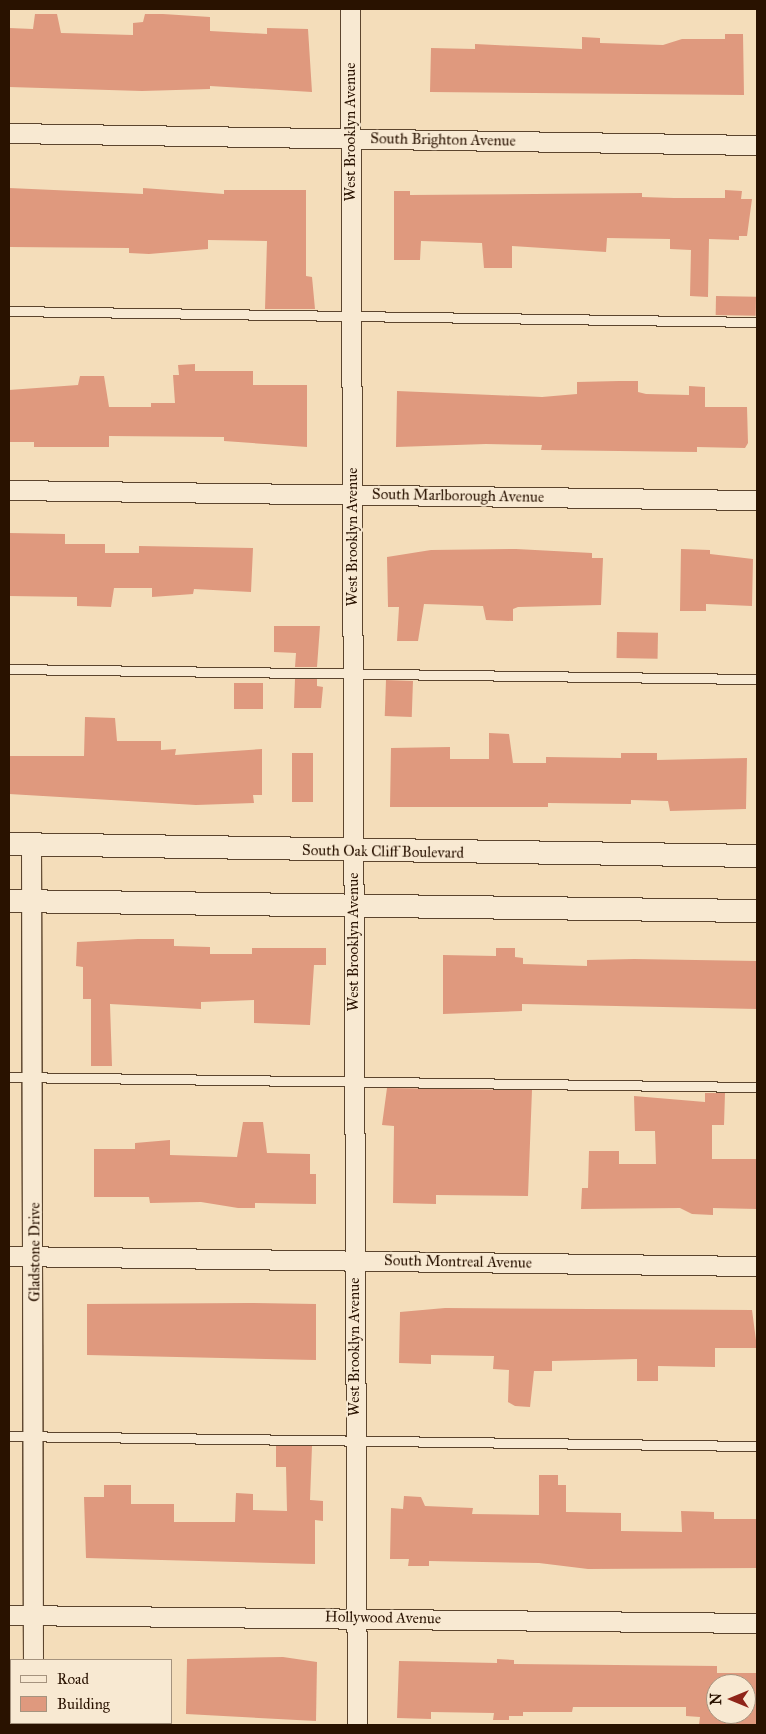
<!DOCTYPE html>
<html>
<head>
<meta charset="utf-8">
<style>
  body { margin:0 }
  #map { position:relative; width:766px; height:1734px; overflow:hidden; background:#f4ddba; font-family:"IM FELL Great Primer",serif }
  div>[style] { position:absolute }
  .building>* { inset:0; background:#df997e; transform-origin:0 0 }
  .roads { filter:drop-shadow(1px 0 #5c452e) drop-shadow(-1px 0 #5c452e) drop-shadow(0 1px #5c452e) drop-shadow(0 -1px #5c452e) }
  .service>* { height:9px; margin:-4.5px; padding:0 4.5px; transform-origin:4.5px; border-radius:4.5px; background:#f8e9d2 }
  .minor>* { height:19px; margin:-9.5px; padding:0 9.5px; transform-origin:9.5px; border-radius:9.5px; background:#f8e9d2 }
  .tertiary>* { height:22px; margin:-11px; padding:0 11px; transform-origin:11px; border-radius:11px; background:#f8e9d2 }
  span { translate:-50% -50%; white-space:nowrap; text-align:center; line-height:1.15; -webkit-text-stroke:4px #f8e9d2; paint-order:stroke }
  .street-label { font-size:15px; color:#291200 }
  .frame { position:absolute; inset:0; border:10px solid #291200; pointer-events:none }
  .legend { position:absolute; left:10px; top:1659px; width:162px; height:65px; box-sizing:border-box; background:#f8e9d2; border:1px solid #a5937e; margin:0; padding:6px 9px; list-style:none; font-size:15px; color:#291200 }
  .legend li { display:flex; align-items:center; gap:10px; height:25px }
  .legend b { width:25px; border:1px solid #a5937e }
  .north { position:absolute; left:706px; top:1674px; width:50px; height:50px; box-sizing:border-box; background:#f8e9d2; border:1px solid #a5937e; border-radius:50%; rotate:270deg; font-size:14px; font-weight:700; line-height:20px; text-align:center; color:#291200 }
  .north::after { content:''; display:block; margin:auto; width:18px; height:22px; background:#8f2418; clip-path:polygon(50% 0,100% 100%,50% 72%,0 100%) }
</style>
</head>
<body>
<div id="map">
  <div class="building">
    <div style="clip-path:polygon(35px 14px,57px 14px,61px 33px,133px 35px,133px 23px,143px 22px,145px 14px,163px 14px,210px 17px,210px 31px,267px 34px,267px 28px,308px 29px,312px 92px,210px 86px,210px 89px,142px 91px,9px 87px,9px 28px,33px 29px)"></div>
    <div style="clip-path:polygon(725px 34px,743px 34px,744px 95px,430px 92px,431px 48px,475px 49px,475px 44px,582px 49px,582px 37px,600px 38px,600px 43px,663px 45px,682px 39px,725px 39px)"></div>
    <div style="clip-path:polygon(9px 188px,143px 194px,143px 188px,224px 194px,224px 190px,306px 190px,306px 276px,312px 277px,315px 309px,265px 309px,267px 241px,208px 240px,208px 249px,149px 254px,129px 253px,129px 248px,9px 247px)"></div>
    <div style="clip-path:polygon(725px 190px,742px 191px,741px 199px,752px 199px,747px 236px,739px 236px,739px 240px,709px 239px,708px 297px,690px 296px,691px 250px,670px 249px,670px 239px,607px 238px,606px 252px,512px 246px,512px 268px,484px 268px,482px 243px,421px 241px,420px 260px,394px 260px,394px 191px,410px 191px,410px 195px,642px 193px,642px 197px,674px 198px,725px 198px)"></div>
    <div style="left:716px;top:296px;width:40px;height:19px;rotate:1deg"></div>
    <div style="clip-path:polygon(195px 364px,195px 371px,253px 371px,253px 385px,307px 385px,307px 447px,224px 441px,224px 437px,109px 436px,109px 447px,34px 447px,34px 442px,9px 442px,9px 390px,78px 385px,80px 376px,104px 376px,109px 407px,151px 407px,151px 403px,175px 403px,173px 375px,179px 375px,178px 365px)"></div>
    <div style="clip-path:polygon(619px 381px,638px 381px,638px 392px,646px 394px,689px 395px,689px 386px,705px 387px,705px 407px,747px 407px,748px 443px,745px 448px,697px 447px,697px 452px,541px 450px,542px 445px,486px 444px,396px 447px,397px 391px,542px 397px,577px 394px,577px 382px)"></div>
    <div style="clip-path:polygon(9px 533px,65px 534px,65px 544px,105px 544px,105px 553px,139px 553px,139px 546px,253px 548px,251px 592px,194px 589px,193px 594px,152px 597px,152px 588px,114px 588px,111px 607px,77px 606px,77px 597px,9px 596px)"></div>
    <div style="clip-path:polygon(516px 549px,592px 553px,592px 558px,603px 558px,601px 605px,518px 607px,513px 609px,513px 621px,486px 620px,483px 606px,424px 604px,418px 641px,397px 641px,399px 607px,388px 607px,387px 557px,431px 550px)"></div>
    <div style="clip-path:polygon(681px 549px,710px 550px,710px 554px,753px 559px,752px 606px,706px 604px,706px 611px,680px 611px)"></div>
    <div style="clip-path:polygon(274px 626px,320px 626px,317px 667px,295px 667px,296px 653px,274px 652px)"></div>
    <div style="left:617px;top:632px;width:41px;height:26px;rotate:1deg"></div>
    <div style="clip-path:polygon(295px 679px,317px 679px,317px 686px,323px 687px,321px 708px,294px 708px)"></div>
    <div style="left:386px;top:680px;width:27px;height:36px;rotate:2deg"></div>
    <div style="left:234px;top:683px;width:29px;height:26px"></div>
    <div style="clip-path:polygon(85px 717px,115px 718px,117px 741px,161px 741px,161px 750px,176px 749px,175px 755px,262px 749px,262px 795px,253px 795px,254px 803px,196px 805px,9px 794px,9px 756px,84px 756px)"></div>
    <div style="clip-path:polygon(489px 733px,509px 734px,513px 763px,546px 763px,546px 757px,621px 758px,621px 753px,657px 753px,657px 760px,747px 758px,746px 809px,670px 811px,668px 801px,631px 800px,631px 804px,548px 803px,548px 807px,390px 807px,391px 748px,450px 747px,450px 759px,489px 759px)"></div>
    <div style="left:292px;top:753px;width:21px;height:49px"></div>
    <div style="clip-path:polygon(138px 939px,174px 939px,174px 946px,210px 947px,210px 954px,252px 954px,252px 948px,326px 948px,326px 965px,314px 965px,310px 1025px,254px 1023px,254px 1000px,201px 1002px,201px 1009px,110px 1004px,112px 1066px,91px 1066px,91px 999px,83px 999px,83px 967px,76px 966px,77px 942px)"></div>
    <div style="clip-path:polygon(496px 948px,515px 948px,515px 957px,523px 958px,523px 964px,587px 966px,587px 960px,634px 959px,757px 961px,757px 1009px,522px 1004px,522px 1011px,443px 1014px,443px 955px,496px 956px)"></div>
    <div style="clip-path:polygon(387px 1088px,532px 1090px,528px 1196px,436px 1195px,436px 1204px,393px 1203px,394px 1126px,382px 1125px)"></div>
    <div style="clip-path:polygon(705px 1093px,725px 1093px,724px 1125px,712px 1125px,712px 1159px,757px 1159px,757px 1209px,713px 1208px,713px 1215px,692px 1214px,680px 1208px,581px 1209px,582px 1188px,588px 1188px,589px 1151px,619px 1151px,619px 1164px,656px 1164px,655px 1131px,635px 1131px,634px 1096px,705px 1102px)"></div>
    <div style="clip-path:polygon(243px 1122px,263px 1122px,267px 1153px,310px 1154px,310px 1174px,316px 1174px,316px 1204px,255px 1203px,255px 1208px,238px 1208px,201px 1202px,150px 1203px,149px 1197px,94px 1197px,94px 1149px,135px 1149px,135px 1143px,170px 1140px,170px 1155px,237px 1157px)"></div>
    <div style="clip-path:polygon(248px 1303px,316px 1304px,316px 1360px,87px 1355px,87px 1304px)"></div>
    <div style="clip-path:polygon(445px 1308px,752px 1310px,757px 1348px,715px 1348px,715px 1367px,658px 1366px,658px 1381px,637px 1381px,637px 1359px,552px 1361px,552px 1371px,534px 1371px,530px 1407px,515px 1406px,508px 1402px,509px 1370px,493px 1369px,494px 1356px,431px 1355px,431px 1364px,399px 1363px,400px 1312px)"></div>
    <div style="clip-path:polygon(276px 1446px,312px 1446px,310px 1500px,323px 1501px,323px 1521px,315px 1520px,315px 1564px,86px 1558px,84px 1497px,104px 1497px,104px 1485px,131px 1485px,131px 1504px,174px 1504px,174px 1522px,235px 1522px,236px 1493px,253px 1494px,253px 1510px,287px 1511px,286px 1467px,276px 1467px)"></div>
    <div style="clip-path:polygon(539px 1475px,558px 1475px,558px 1485px,566px 1485px,566px 1512px,621px 1513px,621px 1531px,682px 1532px,681px 1511px,714px 1512px,714px 1519px,757px 1519px,757px 1568px,588px 1569px,539px 1563px,429px 1561px,429px 1566px,408px 1566px,409px 1559px,390px 1559px,391px 1508px,403px 1509px,404px 1496px,421px 1497px,425px 1506px,473px 1508px,472px 1514px,539px 1515px)"></div>
    <div style="clip-path:polygon(283px 1657px,317px 1662px,316px 1721px,186px 1714px,187px 1659px)"></div>
    <div style="clip-path:polygon(evenodd,497px 1659px,514px 1660px,514px 1664px,717px 1666px,717px 1673px,757px 1673px,757px 1725px,699px 1725px,700px 1717px,686px 1716px,686px 1707px,573px 1707px,572px 1712px,523px 1712px,523px 1716px,509px 1716px,509px 1720px,493px 1720px,494px 1713px,431px 1712px,431px 1719px,397px 1718px,399px 1661px,497px 1663px,497px 1659px,716px 1684px,746px 1684px,746px 1714px,716px 1714px,716px 1684px)"></div>
  </div>
  <div class="roads">
    <div class="service">
      <div style="left:9px;top:311px;width:748px;rotate:0.84deg"></div>
      <div style="left:9px;top:669px;width:748px;rotate:0.77deg"></div>
      <div style="left:9px;top:1077px;width:748px;rotate:0.77deg"></div>
      <div style="left:9px;top:1436px;width:748px;rotate:0.77deg"></div>
    </div>
    <div class="minor">
      <div style="left:350px;top:9px;width:1716px;rotate:89.77deg"></div>
      <div style="left:9px;top:133px;width:748px;rotate:0.92deg"></div>
      <div style="left:9px;top:490px;width:748px;rotate:0.77deg"></div>
      <div style="left:31px;top:844px;width:816px;rotate:89.86deg"></div>
      <div style="left:9px;top:1256px;width:748px;rotate:0.77deg"></div>
      <div style="left:9px;top:1615px;width:748px;rotate:0.61deg"></div>
      <div style="left:34px;top:1723px;width:2px;rotate:90deg"></div>
    </div>
    <div class="tertiary">
      <div style="left:9px;top:844px;width:748px;rotate:0.92deg"></div>
      <div style="left:9px;top:901px;width:748px;rotate:0.77deg"></div>
    </div>
  </div>
  <div class="street-label">
    <span style="left:351px;top:132px;rotate:-90deg">West Brooklyn Avenue</span>
    <span style="left:443px;top:140px;rotate:1deg">South Brighton Avenue</span>
    <span style="left:458px;top:496px;rotate:1deg">South Marlborough Avenue</span>
    <span style="left:353px;top:537px;rotate:-90deg">West Brooklyn Avenue</span>
    <span style="left:383px;top:852px;rotate:1deg">South Oak Cliff Boulevard</span>
    <span style="left:354px;top:942px;rotate:-90deg">West Brooklyn Avenue</span>
    <span style="left:35px;top:1252px;rotate:-90deg">Gladstone Drive</span>
    <span style="left:458px;top:1262px;rotate:1deg">South Montreal Avenue</span>
    <span style="left:355px;top:1347px;rotate:-90deg">West Brooklyn Avenue</span>
    <span style="left:383px;top:1618px;rotate:1deg">Hollywood Avenue</span>
  </div>
  <div class="frame"></div>
  <ul class="legend">
  <li><b style="height:6px;background:#f8e9d2"></b>Road</li>
  <li><b style="height:14px;background:#df997e"></b>Building</li>
  </ul>
  <div class="north">N</div>
</div>
</body>
</html>
